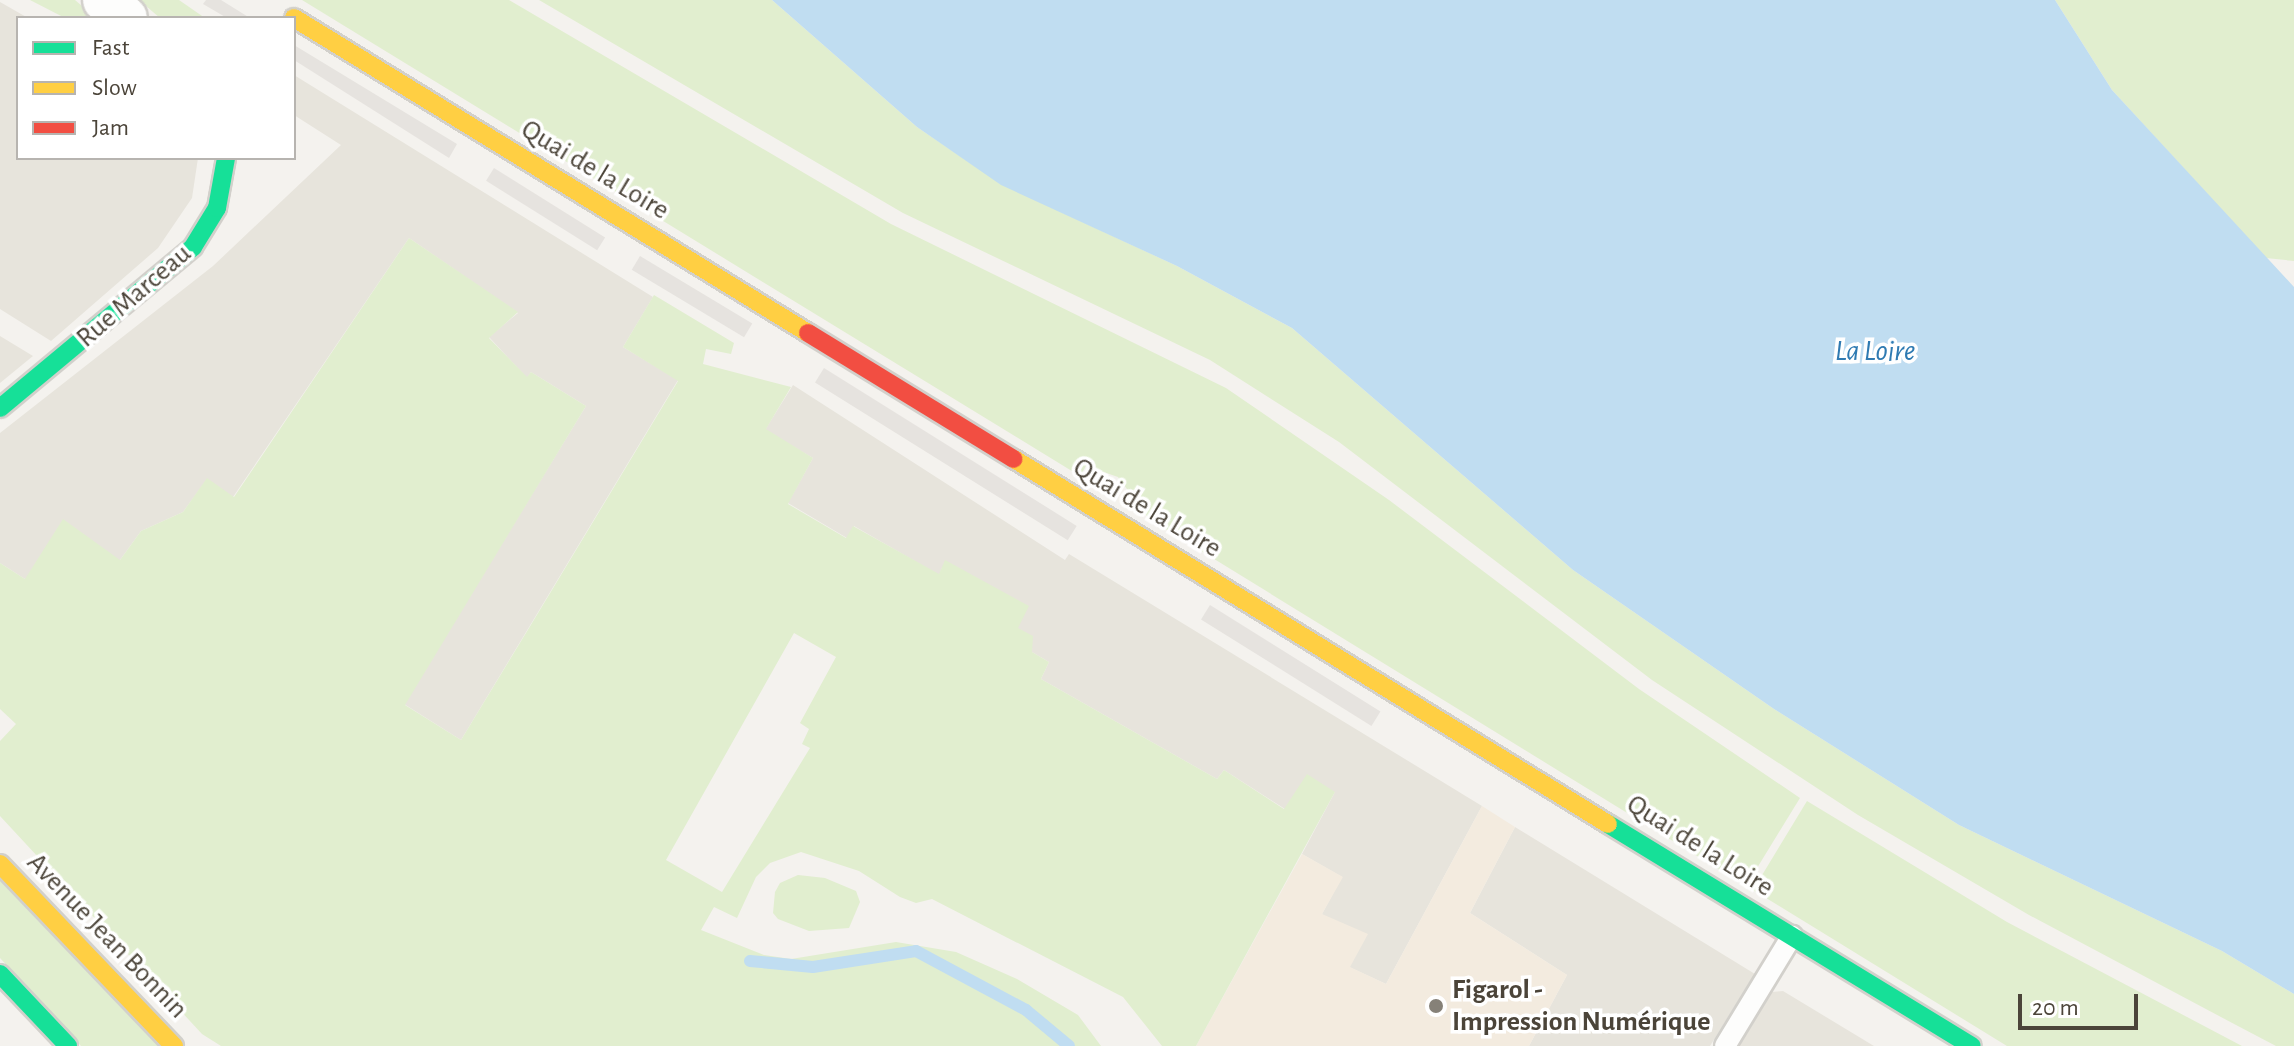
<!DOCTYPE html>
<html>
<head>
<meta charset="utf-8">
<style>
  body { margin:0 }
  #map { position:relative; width:2294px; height:1046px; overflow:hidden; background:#f4f2ee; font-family:"Alegreya Sans",sans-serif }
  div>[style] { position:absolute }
  .residential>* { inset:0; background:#e7e4dc }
  .commercial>* { inset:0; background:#f3ebdf }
  .green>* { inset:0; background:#e1eecf }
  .parking>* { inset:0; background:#e6e3df; transform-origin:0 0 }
  .water>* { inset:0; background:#c0ddf1 }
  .stream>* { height:12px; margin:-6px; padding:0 6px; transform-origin:6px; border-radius:6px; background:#c0ddf1 }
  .roads { filter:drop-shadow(2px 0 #d2d0cb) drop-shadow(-2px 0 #d2d0cb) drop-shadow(0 2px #d2d0cb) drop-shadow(0 -2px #d2d0cb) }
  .lane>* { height:20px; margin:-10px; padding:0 10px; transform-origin:10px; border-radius:10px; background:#fdfdfc }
  .street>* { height:42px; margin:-21px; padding:0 21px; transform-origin:21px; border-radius:21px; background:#fdfdfc }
  .fast>* { height:18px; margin:-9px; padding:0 9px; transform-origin:9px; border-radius:9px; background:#16e098 }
  .slow>* { height:18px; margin:-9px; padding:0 9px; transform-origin:9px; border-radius:9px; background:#ffcf43 }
  .jam>* { height:18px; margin:-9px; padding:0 9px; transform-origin:9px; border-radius:9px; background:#f24e42 }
  .dots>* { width:22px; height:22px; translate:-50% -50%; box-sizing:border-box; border:4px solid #fff; border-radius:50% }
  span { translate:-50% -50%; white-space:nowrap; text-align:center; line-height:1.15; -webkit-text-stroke:7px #fff; paint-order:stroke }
  .street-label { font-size:28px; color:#4b4439 }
  .poi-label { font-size:28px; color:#4b4439; font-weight:700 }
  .left { translate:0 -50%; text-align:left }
  .water-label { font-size:30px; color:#2e7ab2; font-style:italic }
  .legend { position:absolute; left:16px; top:16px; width:280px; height:144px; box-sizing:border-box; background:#fff; border:2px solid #b7b4b0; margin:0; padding:10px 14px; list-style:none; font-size:24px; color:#4b4439 }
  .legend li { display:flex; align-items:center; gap:16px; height:40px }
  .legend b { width:40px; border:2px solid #b7b4b0 }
  .scale { position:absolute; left:2018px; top:994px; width:120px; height:36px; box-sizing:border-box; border:4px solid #4b4439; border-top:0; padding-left:10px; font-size:24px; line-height:28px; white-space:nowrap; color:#4b4439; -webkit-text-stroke:6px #fff; paint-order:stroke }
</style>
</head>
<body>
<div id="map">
  <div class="residential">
    <div style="clip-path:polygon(0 2px,28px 18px,18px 18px,18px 158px,198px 158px,192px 198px,158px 248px,51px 341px,0 309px)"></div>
    <div style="clip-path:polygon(294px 75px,653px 297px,623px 347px,678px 380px,461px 740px,404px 704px,586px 406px,531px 372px,527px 378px,489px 337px,518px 313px,409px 238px,233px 497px,207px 479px,183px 512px,141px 531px,120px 560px,25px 579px,0 563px,0 433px,213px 266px,341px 145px,294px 115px)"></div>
    <div style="clip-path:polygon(0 336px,33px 356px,0 383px)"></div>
    <div style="clip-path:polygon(793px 385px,1065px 560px,1069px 554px,1482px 806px,1386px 984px,1349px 967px,1322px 914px,1342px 877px,1302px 854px,1335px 792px,1285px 809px,1224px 770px,1217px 779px,1041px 679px,1049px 662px,1032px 652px,1031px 641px,1017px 628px,1028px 606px,942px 568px,939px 575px,854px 526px,847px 538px,788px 503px,813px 458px,765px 430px)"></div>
    <div style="clip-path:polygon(1515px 827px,1755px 974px,1710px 1046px,1529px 1046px,1567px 975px,1470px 913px)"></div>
    <div style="clip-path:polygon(1783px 991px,1874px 1046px,1738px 1046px,1772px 992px)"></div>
  </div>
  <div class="commercial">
    <div style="clip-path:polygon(1482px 806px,1515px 827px,1470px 913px,1567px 975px,1529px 1046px,1196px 1046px,1302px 854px,1343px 877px,1322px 914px,1368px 934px,1350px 967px,1386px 984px)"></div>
  </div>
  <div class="green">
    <div style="clip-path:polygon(30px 0,75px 0,96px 18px,65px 18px)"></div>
    <div style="clip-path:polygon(139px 0,179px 0,205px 18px,160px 18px)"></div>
    <div style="clip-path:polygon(302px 0,509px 0,891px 224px,1226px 388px,1389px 500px,1639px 689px,1800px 798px,1746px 886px,1149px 519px,1118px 477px,1086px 466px,1080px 476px)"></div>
    <div style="clip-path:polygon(539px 0,772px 0,917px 127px,1001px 184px,1177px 266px,1292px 328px,1573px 570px,1774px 709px,1959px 825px,2222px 951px,2294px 994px,2294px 1046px,2276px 1046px,2236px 1025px,2029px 915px,1858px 815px,1652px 680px,1339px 442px,1210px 360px,903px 213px)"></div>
    <div style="clip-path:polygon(2055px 0,2294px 0,2294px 261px,2266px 258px,2112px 90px)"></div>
    <div style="clip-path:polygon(evenodd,409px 238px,518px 312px,489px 338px,527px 377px,531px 372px,586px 406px,405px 705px,461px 740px,532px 623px,678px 381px,623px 347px,654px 295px,734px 343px,731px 354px,706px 349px,703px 364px,791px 387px,766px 429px,813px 458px,788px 504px,846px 538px,853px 526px,939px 574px,945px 560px,1029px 606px,1018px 628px,1033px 636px,1032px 652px,1049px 662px,1041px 679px,1217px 779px,1224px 770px,1284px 809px,1307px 774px,1335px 792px,1196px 1046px,1162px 1046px,1123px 997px,932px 899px,916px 903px,900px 897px,859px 871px,801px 852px,770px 863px,756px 877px,737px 918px,714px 907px,701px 930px,764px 955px,791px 959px,896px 942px,956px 952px,1017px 979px,1078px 1015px,1101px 1046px,221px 1046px,202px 1034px,0 816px,0 741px,16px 724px,0 709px,0 563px,25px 579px,63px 519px,120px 560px,141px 531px,183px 512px,207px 478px,234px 497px,409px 238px,794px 633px,836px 657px,800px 723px,809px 729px,802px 744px,810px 748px,722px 892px,666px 860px,794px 633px)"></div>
    <div style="clip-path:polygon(1807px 801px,2007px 922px,2242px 1046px,2007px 1046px,1753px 890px)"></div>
    <div style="clip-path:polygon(0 875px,159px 1046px,81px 1046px,0 958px)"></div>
    <div style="clip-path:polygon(798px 875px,825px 878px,856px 891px,860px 902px,849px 928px,809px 931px,778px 919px,773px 913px,775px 892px,780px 883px)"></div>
  </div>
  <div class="parking">
    <div style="clip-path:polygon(206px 0,221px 0,250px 18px,227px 18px,203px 4px)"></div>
    <div style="clip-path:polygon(294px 45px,457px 144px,449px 158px,294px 60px)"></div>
    <div style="left:494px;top:168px;width:131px;height:15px;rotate:32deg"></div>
    <div style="left:640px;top:256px;width:131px;height:16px;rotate:31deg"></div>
    <div style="left:824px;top:368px;width:298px;height:17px;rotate:32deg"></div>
    <div style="left:1210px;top:605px;width:201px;height:17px;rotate:32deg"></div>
  </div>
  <div class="water">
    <div style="clip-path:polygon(772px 0,2055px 0,2112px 90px,2294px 287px,2294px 994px,2222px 951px,1959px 825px,1774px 709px,1573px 570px,1292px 328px,1177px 266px,1001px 185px,917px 127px)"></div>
  </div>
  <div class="stream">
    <div style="left:750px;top:961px;width:63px;rotate:5.4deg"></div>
    <div style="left:813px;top:967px;width:104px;rotate:-8.8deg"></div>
    <div style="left:916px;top:951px;width:125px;rotate:28.2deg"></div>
    <div style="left:1026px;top:1010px;width:56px;rotate:39.9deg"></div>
  </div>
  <div class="roads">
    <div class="lane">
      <div style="left:1725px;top:1046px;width:129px;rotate:-58.7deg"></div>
    </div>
    <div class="street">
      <div style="left:104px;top:0;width:28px;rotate:39deg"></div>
    </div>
    <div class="fast">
      <div style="left:0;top:408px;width:251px;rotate:-39.8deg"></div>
      <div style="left:193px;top:247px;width:46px;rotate:-58.4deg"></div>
      <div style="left:217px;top:208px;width:51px;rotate:-79.8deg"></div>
      <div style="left:1608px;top:824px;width:426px;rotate:31.4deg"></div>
      <div style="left:0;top:974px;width:99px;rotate:46.6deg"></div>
    </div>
    <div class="slow">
      <div style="left:294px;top:18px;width:603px;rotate:31.5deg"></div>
      <div style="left:1014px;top:459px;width:697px;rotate:31.57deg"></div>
      <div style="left:0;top:864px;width:252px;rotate:46.3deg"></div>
    </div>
    <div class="jam">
      <div style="left:808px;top:333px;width:241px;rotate:31.5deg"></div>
    </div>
  </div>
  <div class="dots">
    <div style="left:1436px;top:1006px;background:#868178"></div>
  </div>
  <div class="street-label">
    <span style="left:595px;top:170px;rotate:31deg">Quai de la Loire</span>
    <span style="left:134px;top:296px;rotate:-41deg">Rue Marceau</span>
    <span style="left:1147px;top:508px;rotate:31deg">Quai de la Loire</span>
    <span style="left:1700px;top:846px;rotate:32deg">Quai de la Loire</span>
    <span style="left:107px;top:936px;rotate:46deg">Avenue Jean Bonnin</span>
  </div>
  <div class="poi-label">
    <span class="left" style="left:1452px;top:1006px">Figarol -<br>Impression Numérique</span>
  </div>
  <div class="water-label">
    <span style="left:1875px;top:351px">La Loire</span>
  </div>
  <ul class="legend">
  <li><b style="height:10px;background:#16e098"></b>Fast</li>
  <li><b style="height:10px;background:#ffcf43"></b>Slow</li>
  <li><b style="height:10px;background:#f24e42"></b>Jam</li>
  </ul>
  <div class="scale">20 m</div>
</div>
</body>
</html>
